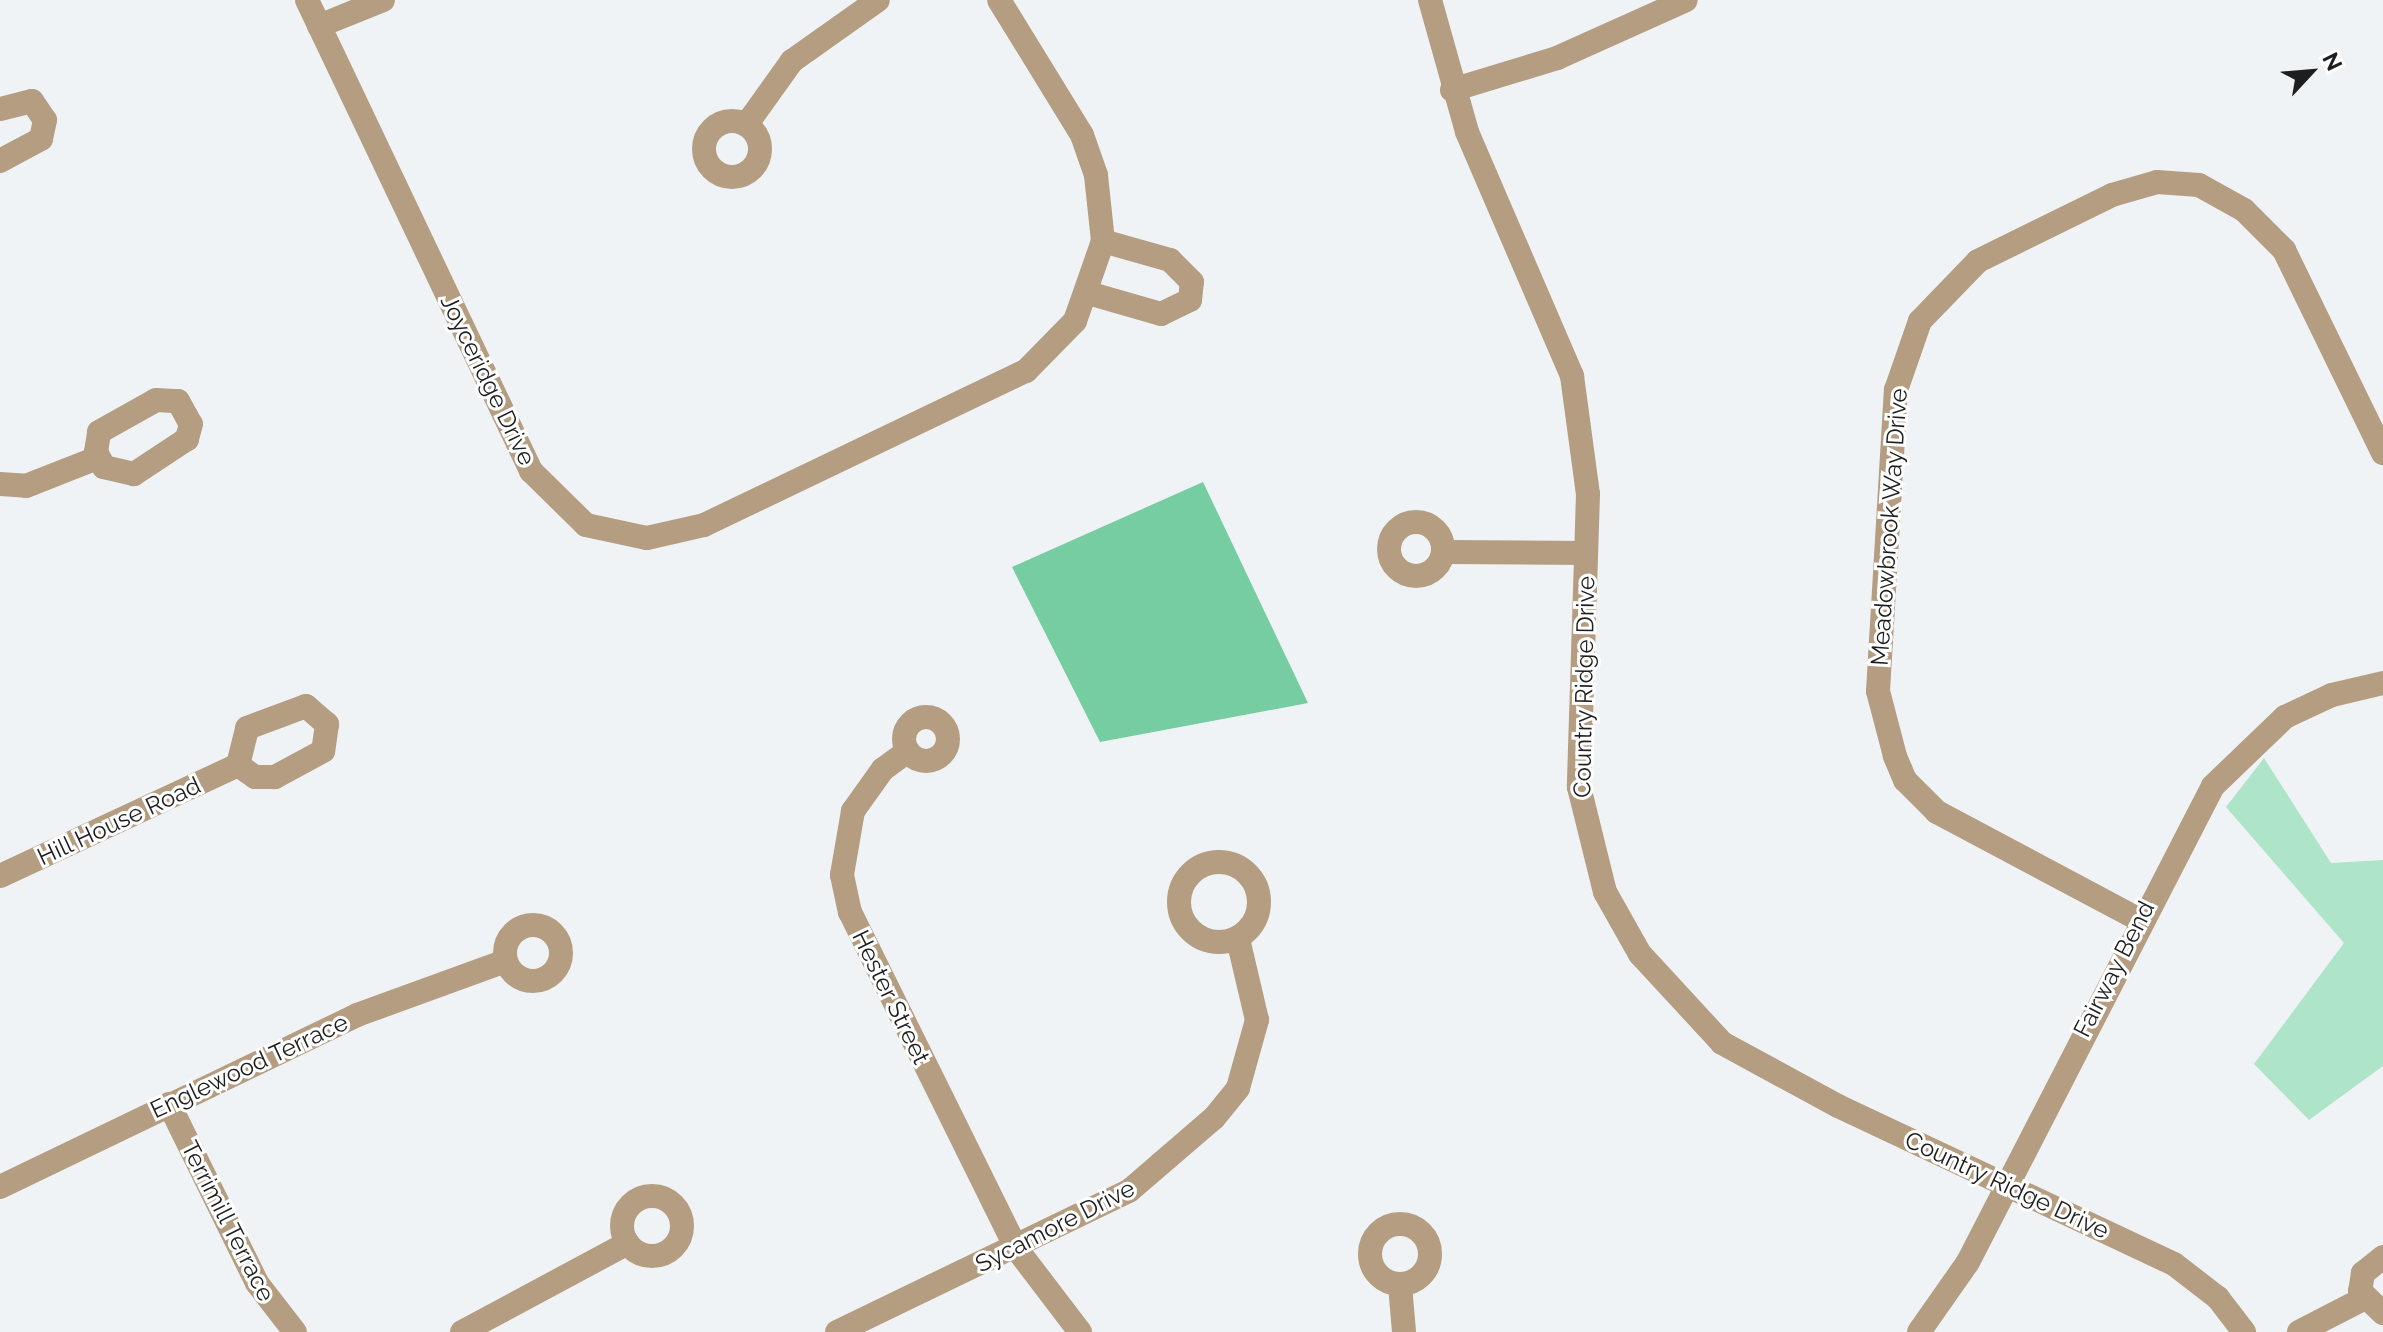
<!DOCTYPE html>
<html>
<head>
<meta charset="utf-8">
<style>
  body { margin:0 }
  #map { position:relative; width:2383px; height:1332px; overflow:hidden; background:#f0f3f5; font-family:Raleway,sans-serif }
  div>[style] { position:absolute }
  .green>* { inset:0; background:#aee4c7 }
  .forest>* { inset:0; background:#76cda2 }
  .minor>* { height:24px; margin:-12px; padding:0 12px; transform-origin:12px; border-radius:12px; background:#b49d81 }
  .minor>.ring { margin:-12px; padding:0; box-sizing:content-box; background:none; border:24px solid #b49d81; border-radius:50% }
  span { translate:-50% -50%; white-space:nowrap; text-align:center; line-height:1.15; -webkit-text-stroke:6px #fff; paint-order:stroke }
  .street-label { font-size:24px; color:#1d1e1f }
  .north { position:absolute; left:2271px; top:32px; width:80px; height:80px; -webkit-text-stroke:6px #fff; paint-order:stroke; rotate:64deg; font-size:22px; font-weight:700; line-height:32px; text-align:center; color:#1d1e1f }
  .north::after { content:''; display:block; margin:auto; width:28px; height:36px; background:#1d1e1f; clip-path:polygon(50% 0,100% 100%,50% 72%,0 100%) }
</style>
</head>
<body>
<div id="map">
  <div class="green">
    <div style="clip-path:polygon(2264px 758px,2331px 863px,2383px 860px,2383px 1066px,2309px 1120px,2254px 1064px,2344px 943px,2226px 807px)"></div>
  </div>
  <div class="forest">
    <div style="clip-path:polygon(1203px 482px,1308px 703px,1100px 742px,1012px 567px)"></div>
  </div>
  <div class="minor">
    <div style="left:307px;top:0;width:522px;rotate:64.56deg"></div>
    <div style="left:531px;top:471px;width:77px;rotate:44.5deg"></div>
    <div style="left:586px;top:525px;width:62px;rotate:12deg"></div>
    <div style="left:647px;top:538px;width:58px;rotate:-12.8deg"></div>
    <div style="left:704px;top:525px;width:357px;rotate:-25.6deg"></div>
    <div style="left:1026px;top:371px;width:70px;rotate:-45.6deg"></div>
    <div style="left:1075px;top:321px;width:85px;rotate:-70.7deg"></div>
    <div style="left:1103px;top:241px;width:66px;rotate:-96.1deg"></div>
    <div style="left:1096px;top:175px;width:42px;rotate:-109.3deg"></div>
    <div style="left:1082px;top:135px;width:158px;rotate:-121.6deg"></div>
    <div style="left:1430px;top:0;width:137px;rotate:74.3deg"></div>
    <div style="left:1467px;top:132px;width:266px;rotate:66.7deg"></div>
    <div style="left:1572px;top:376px;width:119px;rotate:82.3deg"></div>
    <div style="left:1588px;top:494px;width:293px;rotate:91.8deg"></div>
    <div style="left:1579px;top:787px;width:108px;rotate:76.1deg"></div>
    <div style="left:1605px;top:892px;width:71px;rotate:60.6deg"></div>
    <div style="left:1640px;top:954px;width:121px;rotate:47.3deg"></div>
    <div style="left:1722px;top:1043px;width:132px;rotate:28.5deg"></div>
    <div style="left:1838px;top:1106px;width:371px;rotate:25.2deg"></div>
    <div style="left:2174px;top:1264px;width:56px;rotate:37.7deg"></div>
    <div style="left:2218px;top:1298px;width:43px;rotate:52.6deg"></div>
    <div style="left:319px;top:26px;width:69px;rotate:-22.1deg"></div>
    <div style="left:1452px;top:90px;width:110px;rotate:-16.9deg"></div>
    <div style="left:1557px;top:58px;width:141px;rotate:-24.2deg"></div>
    <div style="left:0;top:109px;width:33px;rotate:-14deg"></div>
    <div style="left:32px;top:101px;width:23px;rotate:56deg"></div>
    <div style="left:45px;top:120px;width:19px;rotate:102deg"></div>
    <div style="left:41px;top:139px;width:47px;rotate:151.8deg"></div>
    <div class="ring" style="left:704px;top:121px;width:32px;height:32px"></div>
    <div style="left:749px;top:121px;width:74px;rotate:-54.4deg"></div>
    <div style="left:792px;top:61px;width:105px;rotate:-35.3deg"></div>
    <div style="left:1088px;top:293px;width:76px;rotate:16deg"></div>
    <div style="left:1161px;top:314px;width:32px;rotate:-26deg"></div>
    <div style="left:1190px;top:300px;width:18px;rotate:-84deg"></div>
    <div style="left:1192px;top:282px;width:31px;rotate:-135deg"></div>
    <div style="left:1170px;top:260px;width:70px;rotate:-164.2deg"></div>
    <div style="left:156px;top:400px;width:22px;rotate:3deg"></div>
    <div style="left:178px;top:401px;width:26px;rotate:61deg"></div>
    <div style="left:191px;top:424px;width:16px;rotate:105deg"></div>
    <div style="left:187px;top:439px;width:64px;rotate:146.6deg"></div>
    <div style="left:134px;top:474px;width:31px;rotate:-167deg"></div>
    <div style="left:104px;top:467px;width:17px;rotate:-118deg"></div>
    <div style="left:96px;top:452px;width:20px;rotate:-81deg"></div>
    <div style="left:99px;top:432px;width:65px;rotate:-29.3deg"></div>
    <div style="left:0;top:484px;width:26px;rotate:4deg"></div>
    <div style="left:26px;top:486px;width:76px;rotate:-21.5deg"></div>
    <div class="ring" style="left:1389px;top:522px;width:30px;height:30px"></div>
    <div style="left:1444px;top:552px;width:141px;rotate:0.4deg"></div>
    <div style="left:306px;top:706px;width:28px;rotate:41deg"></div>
    <div style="left:327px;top:724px;width:27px;rotate:98deg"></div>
    <div style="left:323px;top:751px;width:55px;rotate:151.6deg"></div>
    <div style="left:275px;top:777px;width:20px;rotate:180deg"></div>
    <div style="left:255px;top:777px;width:21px;rotate:-145deg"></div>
    <div style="left:238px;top:765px;width:38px;rotate:-76deg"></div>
    <div style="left:247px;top:728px;width:63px;rotate:-20.4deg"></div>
    <div class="ring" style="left:904px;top:717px;width:20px;height:20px"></div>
    <div style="left:908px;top:751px;width:31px;rotate:144deg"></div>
    <div style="left:883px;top:769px;width:52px;rotate:125.5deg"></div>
    <div style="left:853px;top:811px;width:65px;rotate:99.8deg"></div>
    <div style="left:842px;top:875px;width:38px;rotate:78deg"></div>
    <div style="left:850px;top:912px;width:375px;rotate:63.7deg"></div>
    <div style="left:1016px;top:1248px;width:106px;rotate:52.7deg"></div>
    <div class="ring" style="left:1179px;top:862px;width:56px;height:56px"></div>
    <div style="left:0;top:876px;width:263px;rotate:-25deg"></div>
    <div style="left:2138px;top:919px;width:228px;rotate:-152deg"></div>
    <div style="left:1937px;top:812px;width:45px;rotate:-135deg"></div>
    <div style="left:1905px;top:780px;width:26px;rotate:-113deg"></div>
    <div style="left:1895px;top:756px;width:67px;rotate:-104.7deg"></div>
    <div style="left:1878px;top:691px;width:302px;rotate:-86.6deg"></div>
    <div style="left:1896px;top:390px;width:73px;rotate:-70.8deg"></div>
    <div style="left:1920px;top:321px;width:83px;rotate:-46deg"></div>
    <div style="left:1978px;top:261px;width:149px;rotate:-26.2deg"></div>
    <div style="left:2112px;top:195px;width:47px;rotate:-16.1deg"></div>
    <div style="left:2157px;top:182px;width:42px;rotate:4.1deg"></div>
    <div style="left:2199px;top:185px;width:51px;rotate:29.1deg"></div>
    <div style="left:2244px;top:210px;width:57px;rotate:45deg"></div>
    <div style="left:2284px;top:250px;width:226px;rotate:64deg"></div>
    <div class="ring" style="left:505px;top:925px;width:32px;height:32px"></div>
    <div style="left:169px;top:1104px;width:199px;rotate:63.8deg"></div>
    <div style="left:257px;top:1283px;width:62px;rotate:52.2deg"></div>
    <div style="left:0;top:1187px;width:396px;rotate:-25.7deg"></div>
    <div style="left:357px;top:1015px;width:158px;rotate:-20deg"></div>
    <div class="ring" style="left:622px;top:1196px;width:36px;height:36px"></div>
    <div class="ring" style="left:1370px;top:1224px;width:36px;height:36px"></div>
    <div style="left:2383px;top:1257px;width:26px;rotate:141deg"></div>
    <div style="left:2363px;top:1273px;width:18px;rotate:99deg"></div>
    <div style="left:2360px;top:1291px;width:32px;rotate:44deg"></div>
    <div style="left:1400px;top:1285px;width:47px;rotate:85.1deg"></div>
    <div style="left:462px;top:1332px;width:188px;rotate:-28.2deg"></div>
    <div style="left:837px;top:1332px;width:324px;rotate:-25.8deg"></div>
    <div style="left:1129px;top:1191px;width:112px;rotate:-40.7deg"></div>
    <div style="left:1214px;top:1118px;width:38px;rotate:-51deg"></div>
    <div style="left:1238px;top:1088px;width:71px;rotate:-74.4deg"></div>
    <div style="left:1257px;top:1020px;width:83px;rotate:-103.2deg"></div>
    <div style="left:1919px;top:1332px;width:85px;rotate:-55deg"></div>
    <div style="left:1968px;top:1262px;width:535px;rotate:-62.76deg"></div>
    <div style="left:2213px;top:786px;width:100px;rotate:-43.8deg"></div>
    <div style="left:2285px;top:717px;width:52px;rotate:-25.1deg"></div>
    <div style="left:2332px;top:695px;width:52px;rotate:-13.2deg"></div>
    <div style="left:2299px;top:1332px;width:72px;rotate:-27.3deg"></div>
  </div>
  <div class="street-label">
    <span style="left:488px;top:380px;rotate:64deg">Joyceridge Drive</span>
    <span style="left:1889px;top:527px;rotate:-86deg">Meadowbrook Way Drive</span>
    <span style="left:1584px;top:687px;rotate:-89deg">Country Ridge Drive</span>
    <span style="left:119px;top:821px;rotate:-25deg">Hill House Road</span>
    <span style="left:2114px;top:969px;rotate:-63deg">Fairway Bend</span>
    <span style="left:891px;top:997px;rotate:64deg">Hester Street</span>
    <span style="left:249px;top:1066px;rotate:-25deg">Englewood Terrace</span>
    <span style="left:2007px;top:1185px;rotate:25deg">Country Ridge Drive</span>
    <span style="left:228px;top:1221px;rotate:63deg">Terrimill Terrace</span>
    <span style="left:1055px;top:1226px;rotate:-27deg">Sycamore Drive</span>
  </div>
  <div class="north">N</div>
</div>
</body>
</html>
